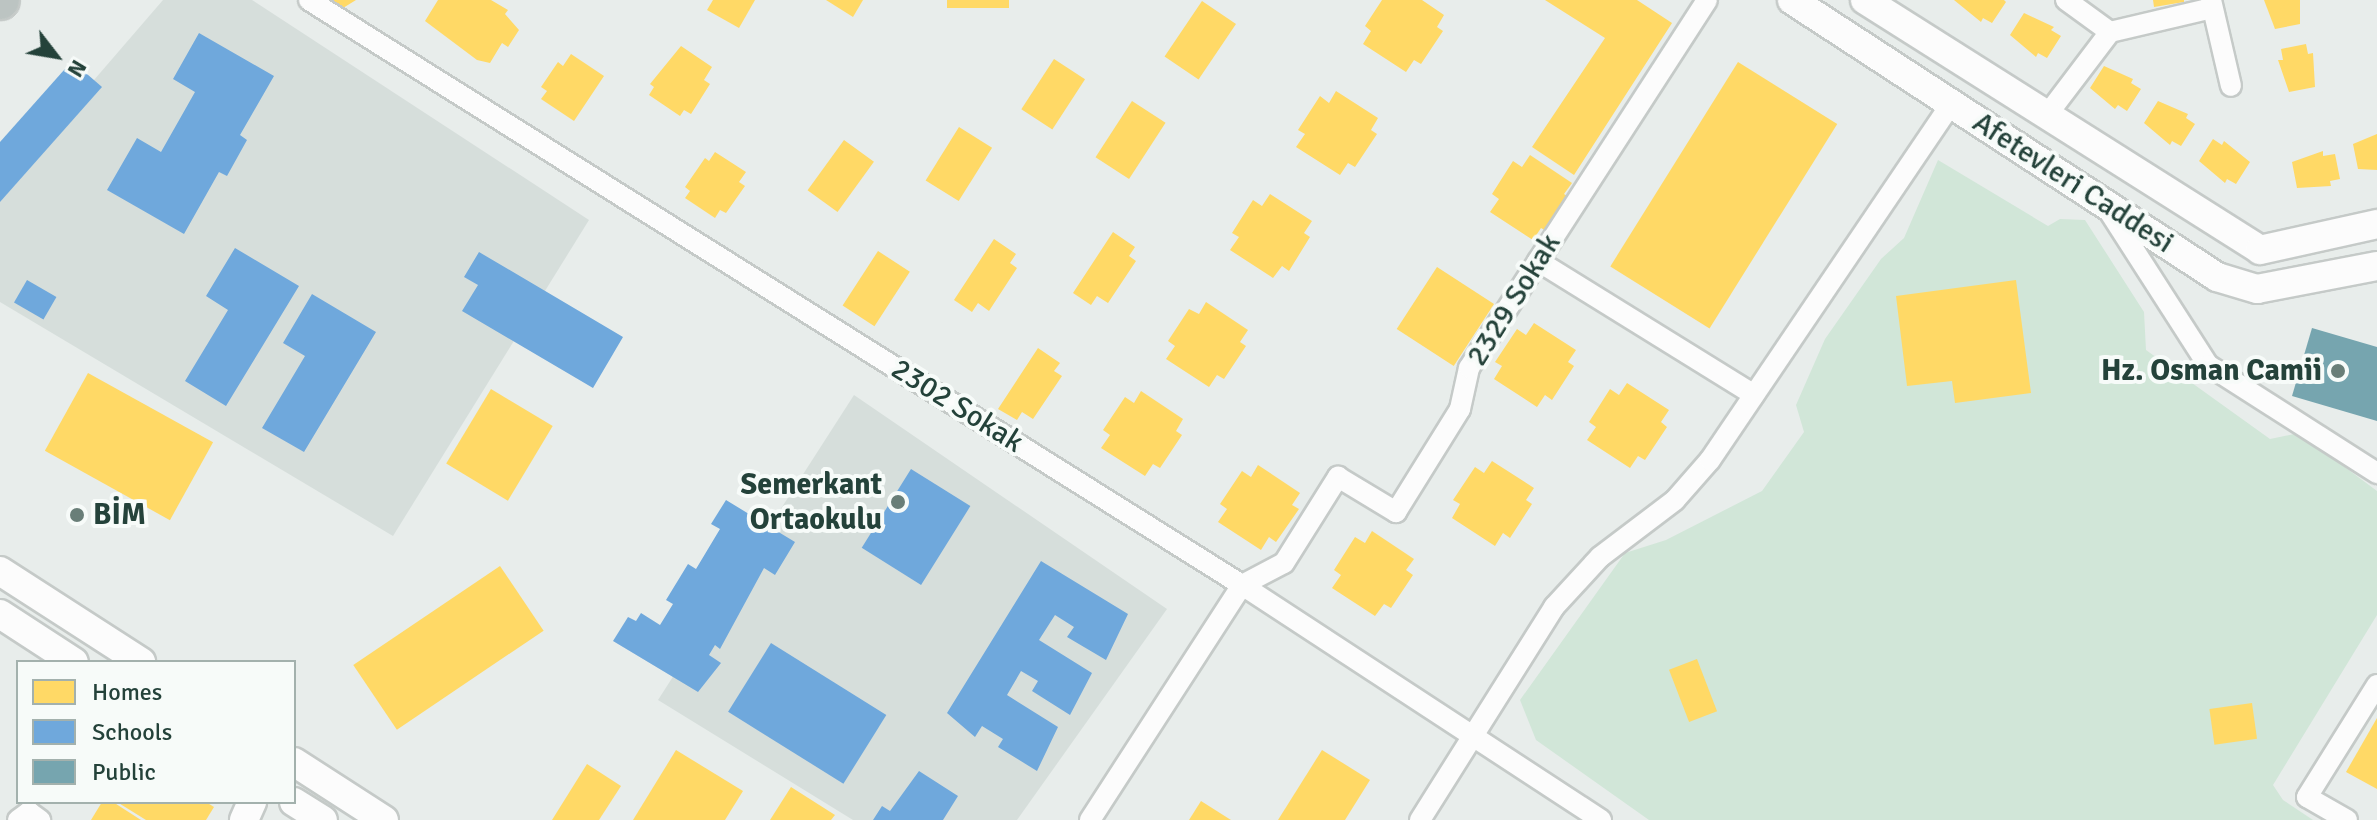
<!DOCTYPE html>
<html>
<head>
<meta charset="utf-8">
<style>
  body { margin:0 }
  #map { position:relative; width:2377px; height:820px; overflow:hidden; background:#e8edeb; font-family:Signika,sans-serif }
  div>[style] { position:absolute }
  .built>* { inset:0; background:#d6dedb }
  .green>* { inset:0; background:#d1e6d8 }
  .homes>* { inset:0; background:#ffd966; transform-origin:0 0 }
  .schools>* { inset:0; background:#6fa8dc; transform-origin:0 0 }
  .public>* { inset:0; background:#76a5af }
  .roads { filter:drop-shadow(2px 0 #c5cac8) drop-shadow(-2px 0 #c5cac8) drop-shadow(0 2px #c5cac8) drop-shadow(0 -2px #c5cac8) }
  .street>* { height:20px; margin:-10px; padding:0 10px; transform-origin:10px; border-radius:10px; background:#fcfcfc }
  .secondary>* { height:28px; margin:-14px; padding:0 14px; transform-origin:14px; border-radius:14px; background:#fcfcfc }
  .highway>* { height:36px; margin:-18px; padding:0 18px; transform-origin:18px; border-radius:18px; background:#bcc4c2 }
  .dots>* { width:22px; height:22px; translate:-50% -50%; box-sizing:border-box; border:4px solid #f7fbf9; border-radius:50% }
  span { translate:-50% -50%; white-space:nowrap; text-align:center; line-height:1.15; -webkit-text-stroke:8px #f7fbf9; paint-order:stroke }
  .street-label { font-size:30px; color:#24423a }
  .poi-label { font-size:30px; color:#24423a; font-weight:700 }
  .right { translate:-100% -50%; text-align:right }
  .left { translate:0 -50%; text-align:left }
  .legend { position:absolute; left:16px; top:660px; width:280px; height:144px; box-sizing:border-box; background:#f7fbf9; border:2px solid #a3b1ad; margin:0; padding:10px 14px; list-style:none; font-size:24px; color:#24423a }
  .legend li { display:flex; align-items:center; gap:16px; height:40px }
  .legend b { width:40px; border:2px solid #a3b1ad }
  .north { position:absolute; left:16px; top:16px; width:80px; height:80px; -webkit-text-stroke:6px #f7fbf9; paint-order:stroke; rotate:121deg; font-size:22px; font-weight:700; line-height:32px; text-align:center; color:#24423a }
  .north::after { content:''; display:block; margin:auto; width:28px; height:36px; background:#24423a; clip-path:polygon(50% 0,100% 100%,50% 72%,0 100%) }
</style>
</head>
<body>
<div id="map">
  <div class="built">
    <div style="clip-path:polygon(163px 0,252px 0,589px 220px,393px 536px,0 302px,0 189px)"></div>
    <div style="clip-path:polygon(854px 395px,1167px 609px,1017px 820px,853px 820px,658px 700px)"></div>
  </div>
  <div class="green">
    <div style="clip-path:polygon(1938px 160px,2048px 226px,2060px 219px,2085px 220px,2144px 312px,2146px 350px,2270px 439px,2299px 433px,2377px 491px,2377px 615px,2273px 785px,2283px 800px,2313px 820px,1649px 820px,1536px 740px,1520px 700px,1625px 553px,1666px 540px,1762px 491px,1804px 432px,1796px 405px,1825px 339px,1881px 259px,1904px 238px)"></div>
  </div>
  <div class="homes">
    <div style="clip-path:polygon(332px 0,356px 0,343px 8px)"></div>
    <div style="clip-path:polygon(438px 0,491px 0,508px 10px,505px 14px,519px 30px,508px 47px,502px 43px,490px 63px,477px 60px,425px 21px)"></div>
    <div style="clip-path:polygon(713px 0,755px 0,739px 28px,707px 10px)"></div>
    <div style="clip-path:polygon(826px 0,863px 0,853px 17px)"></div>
    <div style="left:947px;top:0;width:62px;height:8px"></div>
    <div style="clip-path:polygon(1382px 0,1422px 0,1444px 15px,1437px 27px,1443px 31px,1421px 64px,1414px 60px,1406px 72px,1363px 44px,1371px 31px,1365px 26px)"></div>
    <div style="clip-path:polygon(1545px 0,1637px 0,1672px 23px,1574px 175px,1532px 147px,1605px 38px)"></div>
    <div style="clip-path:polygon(1954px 0,2004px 0,2006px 2px,1992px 23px,1983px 18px,1981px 22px)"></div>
    <div style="clip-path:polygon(2153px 0,2184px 0,2184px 2px,2154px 7px)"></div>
    <div style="clip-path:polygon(2264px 0,2300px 0,2300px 24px,2275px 29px)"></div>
    <div style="left:1202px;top:1px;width:41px;height:67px;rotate:34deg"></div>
    <div style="clip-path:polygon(2024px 13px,2054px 27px,2051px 30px,2061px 36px,2047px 58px,2038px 53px,2036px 57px,2010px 35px)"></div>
    <div style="clip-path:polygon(2306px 44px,2308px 54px,2313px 53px,2315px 87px,2289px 92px,2278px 60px,2283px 60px,2281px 49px)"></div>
    <div style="clip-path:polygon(681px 46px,712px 67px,704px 80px,710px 84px,691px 114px,684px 110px,680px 116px,649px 95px,654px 87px,650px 84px)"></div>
    <div style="clip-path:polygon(571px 54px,604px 76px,574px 121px,541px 99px,547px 91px,541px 87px,558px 62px,563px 66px)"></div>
    <div style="left:1054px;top:59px;width:37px;height:60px;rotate:33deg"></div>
    <div style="left:1738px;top:62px;width:117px;height:241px;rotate:32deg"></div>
    <div style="clip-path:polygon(2104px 66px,2133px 79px,2131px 83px,2141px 89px,2127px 111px,2118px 105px,2115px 109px,2090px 88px)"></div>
    <div style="clip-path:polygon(1336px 91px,1378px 118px,1371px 130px,1377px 134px,1355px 167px,1348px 163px,1340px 175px,1296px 147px,1305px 134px,1298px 130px,1320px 96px,1329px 103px)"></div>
    <div style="left:1132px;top:101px;width:40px;height:67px;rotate:33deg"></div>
    <div style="clip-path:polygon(2158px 101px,2188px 114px,2186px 118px,2195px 124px,2181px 146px,2172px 141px,2170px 145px,2144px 123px)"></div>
    <div style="left:959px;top:127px;width:39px;height:63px;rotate:32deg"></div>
    <div style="clip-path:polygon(2377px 134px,2377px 170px,2358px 169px,2353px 144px)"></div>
    <div style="clip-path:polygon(2213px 139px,2222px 145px,2224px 141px,2250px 162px,2236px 184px,2227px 179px,2225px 183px,2199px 161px)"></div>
    <div style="left:844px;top:140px;width:37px;height:62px;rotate:36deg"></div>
    <div style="clip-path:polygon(2323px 151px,2323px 156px,2335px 154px,2340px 179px,2330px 181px,2331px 186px,2297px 188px,2292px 162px)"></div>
    <div style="clip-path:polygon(715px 152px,746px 172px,739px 182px,745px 186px,726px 213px,720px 210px,715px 218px,685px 198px,690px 191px,685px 187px,705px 158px,709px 161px)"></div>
    <div style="clip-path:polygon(1530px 155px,1572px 183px,1564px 194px,1570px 198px,1548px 232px,1541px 228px,1533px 240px,1490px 212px,1499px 199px,1492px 194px,1513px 161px,1522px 167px)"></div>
    <div style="clip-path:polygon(1270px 194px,1312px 221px,1304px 233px,1310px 237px,1289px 271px,1282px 266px,1273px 278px,1230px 250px,1239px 237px,1232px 233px,1253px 200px,1262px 206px)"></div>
    <div style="clip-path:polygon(1113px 232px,1135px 247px,1129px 256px,1136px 261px,1108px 303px,1097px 296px,1091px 305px,1073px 293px)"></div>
    <div style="clip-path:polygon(994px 239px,1016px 254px,1010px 263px,1017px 268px,989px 311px,978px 303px,972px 312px,954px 300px)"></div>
    <div style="left:878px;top:251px;width:38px;height:65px;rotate:33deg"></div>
    <div style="left:1437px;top:267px;width:68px;height:74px;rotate:33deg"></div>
    <div style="clip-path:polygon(2016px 280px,2031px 393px,1955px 403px,1952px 381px,1907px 386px,1896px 296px)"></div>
    <div style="clip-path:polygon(1206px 302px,1248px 330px,1240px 342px,1246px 346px,1224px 379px,1217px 375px,1209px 387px,1166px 359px,1175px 346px,1168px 341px,1189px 309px,1199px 314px)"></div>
    <div style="clip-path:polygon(1534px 323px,1576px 350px,1568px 362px,1574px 366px,1552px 400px,1545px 395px,1537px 407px,1494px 379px,1502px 366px,1495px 362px,1517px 329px,1526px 335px)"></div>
    <div style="clip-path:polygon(1038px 348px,1060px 363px,1054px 371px,1062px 376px,1033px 419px,1022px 412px,1017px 420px,998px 409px)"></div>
    <div style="left:88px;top:373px;width:143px;height:89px;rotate:29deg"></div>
    <div style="clip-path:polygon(1627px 383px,1669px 410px,1661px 422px,1667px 427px,1645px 460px,1638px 456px,1630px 468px,1587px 440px,1596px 427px,1589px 422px,1610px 389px,1619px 395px)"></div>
    <div style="left:491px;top:389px;width:72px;height:87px;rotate:31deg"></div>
    <div style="clip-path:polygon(1141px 391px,1183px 419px,1176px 431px,1182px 435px,1160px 468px,1153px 464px,1145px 476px,1101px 448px,1110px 435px,1103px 430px,1125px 397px,1134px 403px)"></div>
    <div style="clip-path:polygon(1492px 461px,1534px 488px,1526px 500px,1532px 504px,1510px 538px,1503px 533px,1495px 546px,1452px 518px,1460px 504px,1453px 500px,1475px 467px,1484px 473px)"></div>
    <div style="clip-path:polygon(1258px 465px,1300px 493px,1292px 505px,1299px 509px,1276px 542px,1269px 537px,1261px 550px,1218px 522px,1227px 509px,1220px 504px,1242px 471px,1251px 477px)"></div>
    <div style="clip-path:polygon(1372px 531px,1414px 559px,1406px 570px,1413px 575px,1391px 608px,1384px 604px,1375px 616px,1332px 588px,1341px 575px,1334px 570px,1355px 537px,1365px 543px)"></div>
    <div style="left:500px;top:566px;width:78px;height:177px;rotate:56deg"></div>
    <div style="left:1697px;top:659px;width:56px;height:30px;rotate:69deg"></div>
    <div style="left:2252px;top:703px;width:36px;height:43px;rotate:82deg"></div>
    <div style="clip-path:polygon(2377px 718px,2377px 789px,2346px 772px)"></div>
    <div style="clip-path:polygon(676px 750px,743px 791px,725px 820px,633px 820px)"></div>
    <div style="clip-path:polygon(1322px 750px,1370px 780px,1345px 820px,1278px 820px)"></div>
    <div style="clip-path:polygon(587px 764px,621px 786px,599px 820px,552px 820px)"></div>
    <div style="clip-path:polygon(791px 787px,835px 815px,831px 820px,770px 820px)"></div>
    <div style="clip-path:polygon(1201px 801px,1231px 820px,1189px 820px)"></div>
    <div style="clip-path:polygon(102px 802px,113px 802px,141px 820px,91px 820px)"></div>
    <div style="clip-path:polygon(117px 802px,206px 802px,214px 807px,206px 820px,146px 820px)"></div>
  </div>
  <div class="schools">
    <div style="clip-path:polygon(199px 33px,274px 76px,240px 135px,247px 140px,227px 176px,219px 172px,184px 234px,107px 190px,137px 138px,161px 152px,195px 92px,173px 79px)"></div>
    <div style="clip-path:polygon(72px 61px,102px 87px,0 202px,0 142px)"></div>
    <div style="clip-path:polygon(235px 248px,299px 286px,226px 406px,185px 381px,228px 310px,206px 296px)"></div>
    <div style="clip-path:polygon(479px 252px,623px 337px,593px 388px,462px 311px,478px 285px,464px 277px)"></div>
    <div style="left:27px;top:280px;width:34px;height:26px;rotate:30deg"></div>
    <div style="clip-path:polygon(312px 294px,376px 332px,304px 452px,262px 428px,305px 356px,283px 343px)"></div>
    <div style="left:911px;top:469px;width:70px;height:93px;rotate:32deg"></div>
    <div style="clip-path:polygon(726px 500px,795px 542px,775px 575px,764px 568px,720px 649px,715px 645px,709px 655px,721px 663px,698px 692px,613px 641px,628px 617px,636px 621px,641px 613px,660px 625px,673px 604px,666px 600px,688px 564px,696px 569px,720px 529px,711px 524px)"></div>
    <div style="clip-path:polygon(1041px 561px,1128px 614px,1106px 660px,1067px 637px,1074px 627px,1055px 615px,1039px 640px,1092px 673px,1070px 715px,1032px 691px,1038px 681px,1021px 671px,1007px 695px,1058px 727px,1037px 771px,998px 747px,1003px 739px,982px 726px,975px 737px,947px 713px)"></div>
    <div style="left:771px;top:643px;width:136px;height:81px;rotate:32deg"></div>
    <div style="clip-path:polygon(919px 771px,958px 796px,943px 820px,873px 820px,882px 806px,890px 811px)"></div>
  </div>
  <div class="public">
    <div style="clip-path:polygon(2312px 328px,2377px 347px,2377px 421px,2292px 396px)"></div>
  </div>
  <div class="roads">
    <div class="street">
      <div style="left:309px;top:0;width:1101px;rotate:32.09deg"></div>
      <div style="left:1242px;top:585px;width:429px;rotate:33.2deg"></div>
      <div style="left:2066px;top:0;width:54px;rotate:36deg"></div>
      <div style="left:2211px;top:0;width:88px;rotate:76.9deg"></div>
      <div style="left:2047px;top:115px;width:104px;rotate:-52.8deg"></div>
      <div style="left:2110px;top:32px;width:105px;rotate:-13.2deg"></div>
      <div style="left:2109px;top:211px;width:183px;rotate:57.3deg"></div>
      <div style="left:2208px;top:365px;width:201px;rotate:32.6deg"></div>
      <div style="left:1538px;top:261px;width:254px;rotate:31.8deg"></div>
      <div style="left:18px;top:820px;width:14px;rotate:-36deg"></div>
      <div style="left:29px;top:812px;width:14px;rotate:36deg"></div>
      <div style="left:1090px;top:820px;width:280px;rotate:-57.1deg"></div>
      <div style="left:1242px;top:585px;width:47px;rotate:-27.6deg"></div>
      <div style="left:1284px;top:563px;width:102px;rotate:-57.9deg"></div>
      <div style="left:1338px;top:477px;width:68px;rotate:31.1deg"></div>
      <div style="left:1396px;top:512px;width:121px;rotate:-58.1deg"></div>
      <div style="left:1460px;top:409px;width:42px;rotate:-77.6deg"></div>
      <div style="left:1469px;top:368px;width:438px;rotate:-57.1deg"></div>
      <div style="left:1420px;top:820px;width:252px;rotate:-57.8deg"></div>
      <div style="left:1554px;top:607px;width:68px;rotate:-47.4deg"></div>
      <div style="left:1600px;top:557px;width:94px;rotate:-37.2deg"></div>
      <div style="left:1675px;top:500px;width:53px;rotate:-48.8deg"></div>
      <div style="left:1710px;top:460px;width:430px;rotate:-55.9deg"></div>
      <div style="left:2347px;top:820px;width:46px;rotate:-150.1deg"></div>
      <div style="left:2307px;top:797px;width:132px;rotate:-58deg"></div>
    </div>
    <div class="secondary">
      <div style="left:1792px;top:0;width:507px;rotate:33.09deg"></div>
      <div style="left:2217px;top:277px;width:42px;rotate:16.7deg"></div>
      <div style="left:2257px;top:289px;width:122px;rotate:-10.9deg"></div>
      <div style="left:1865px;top:0;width:467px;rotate:32.3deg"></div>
      <div style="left:2260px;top:250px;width:120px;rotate:-12.5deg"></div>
      <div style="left:0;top:571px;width:168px;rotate:32.8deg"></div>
      <div style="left:0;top:614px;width:88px;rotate:33deg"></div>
      <div style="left:294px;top:762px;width:107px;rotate:32.8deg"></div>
      <div style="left:294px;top:802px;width:34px;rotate:32deg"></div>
      <div style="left:244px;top:820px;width:20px;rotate:-66deg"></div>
    </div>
    <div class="highway">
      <div style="left:0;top:1px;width:1px;rotate:-45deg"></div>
    </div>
  </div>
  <div class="dots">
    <div style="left:2338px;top:371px;background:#697e78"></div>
    <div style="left:898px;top:502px;background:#697e78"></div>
    <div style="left:77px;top:515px;background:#697e78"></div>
  </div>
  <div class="street-label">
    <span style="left:2073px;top:183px;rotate:33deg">Afetevleri Caddesi</span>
    <span style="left:1514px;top:300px;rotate:-58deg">2329 Sokak</span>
    <span style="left:957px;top:406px;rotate:32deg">2302 Sokak</span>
  </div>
  <div class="poi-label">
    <span class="right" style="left:2322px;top:371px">Hz. Osman Camii</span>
    <span class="right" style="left:882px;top:502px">Semerkant<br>Ortaokulu</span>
    <span class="left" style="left:93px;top:515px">BİM</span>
  </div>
  <ul class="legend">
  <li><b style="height:22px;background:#ffd966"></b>Homes</li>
  <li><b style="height:22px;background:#6fa8dc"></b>Schools</li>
  <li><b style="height:22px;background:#76a5af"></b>Public</li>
  </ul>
  <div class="north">N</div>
</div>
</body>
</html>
